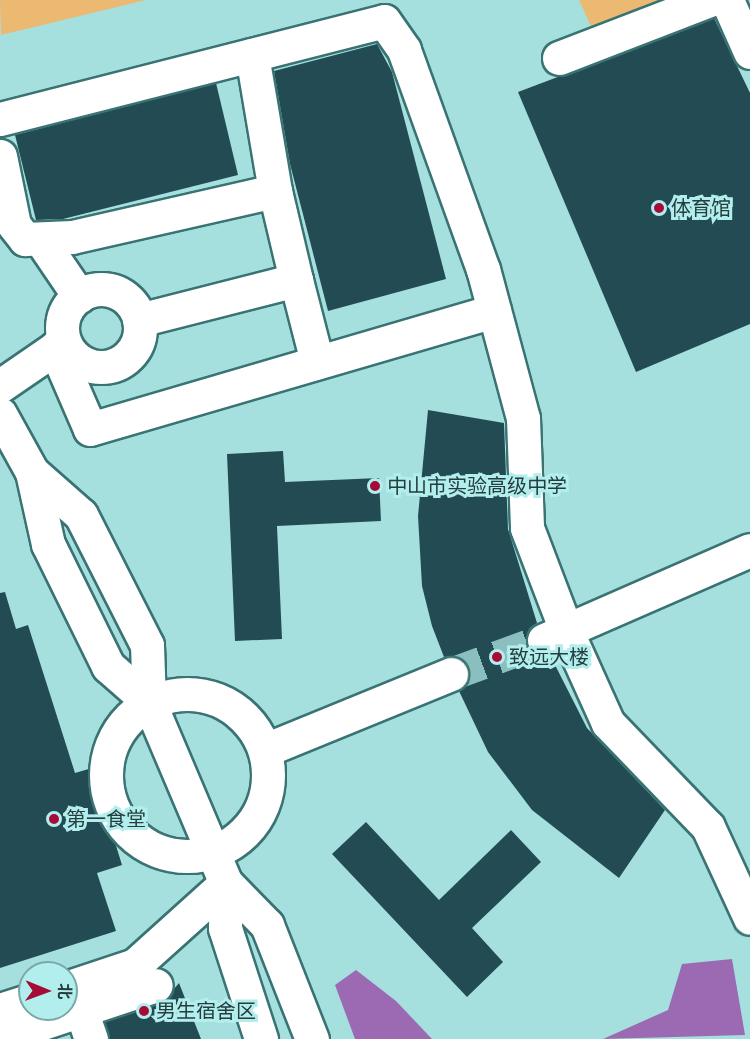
<!DOCTYPE html>
<html>
<head>
<meta charset="utf-8">
<style>
  body { margin:0 }
  #map { position:relative; width:750px; height:1039px; overflow:hidden; background:#a5e0df; font-family:"Zilla Slab","Noto Sans SC",serif }
  div>[style] { position:absolute }
  .green>* { inset:0; background:#ebb971 }
  .water>* { inset:0; background:#9c6ab2 }
  .building>* { inset:0; background:#234b54 }
  .minor-tunnel>* { height:33px; margin-top:-16.5px; transform-origin:0; background:repeating-linear-gradient(90deg,#8bbfbf 0 33px,transparent 0 49px) }
  .roads { filter:drop-shadow(2px 0 #397373) drop-shadow(-2px 0 #397373) drop-shadow(0 2px #397373) drop-shadow(0 -2px #397373) }
  .minor>* { height:33px; margin:-16.5px; padding:0 16.5px; transform-origin:16.5px; border-radius:16.5px; background:#fff }
  .minor>.ring { margin:-16.5px; padding:0; box-sizing:content-box; background:none; border:33px solid #fff; border-radius:50% }
  .dots>* { width:16px; height:16px; translate:-50% -50%; box-sizing:border-box; border:3px solid #b2eeed; border-radius:50% }
  span { translate:-50% -50%; white-space:nowrap; text-align:center; line-height:1.15; -webkit-text-stroke:6px #b2eeed; paint-order:stroke }
  .poi-label { font-size:20px; color:#253d3d }
  .left { translate:0 -50%; text-align:left }
  .north { position:absolute; left:18px; top:961px; width:60px; height:60px; box-sizing:border-box; background:#b2eeed; border:2px solid #7aa7a7; border-radius:50%; rotate:91deg; font-size:16px; font-weight:700; line-height:24px; text-align:center; color:#253d3d }
  .north::after { content:''; display:block; margin:auto; width:21px; height:27px; background:#a60b38; clip-path:polygon(50% 0,100% 100%,50% 72%,0 100%) }
</style>
</head>
<body>
<div id="map">
  <div class="green">
    <div style="clip-path:polygon(0 0,146px 0,1px 35px)"></div>
    <div style="clip-path:polygon(579px 0,672px 0,595px 35px)"></div>
  </div>
  <div class="water">
    <div style="clip-path:polygon(732px 959px,745px 1035px,603px 1039px,668px 1010px,682px 964px)"></div>
    <div style="clip-path:polygon(356px 970px,396px 1001px,432px 1039px,355px 1039px,335px 985px)"></div>
  </div>
  <div class="building">
    <div style="clip-path:polygon(714px 18px,750px 93px,750px 324px,636px 372px,518px 92px)"></div>
    <div style="clip-path:polygon(377px 44px,392px 72px,446px 279px,328px 311px,290px 164px,274px 71px)"></div>
    <div style="clip-path:polygon(216px 83px,238px 175px,63px 219px,36px 220px,15px 135px)"></div>
    <div style="clip-path:polygon(428px 410px,504px 423px,508px 529px,537px 623px,529px 629px,527px 647px,533px 655px,551px 657px,587px 728px,665px 810px,619px 878px,532px 810px,488px 752px,459px 691px,469px 677px,468px 666px,454px 656px,444px 657px,432px 626px,422px 586px,418px 516px)"></div>
    <div style="clip-path:polygon(283px 451px,285px 482px,379px 478px,381px 521px,277px 526px,282px 639px,235px 641px,227px 454px)"></div>
    <div style="clip-path:polygon(5px 592px,16px 629px,28px 625px,75px 773px,92px 768px,122px 865px,97px 873px,116px 931px,0 968px,0 593px)"></div>
    <div style="clip-path:polygon(366px 822px,439px 900px,511px 830px,541px 862px,472px 928px,503px 962px,467px 997px,332px 854px)"></div>
    <div style="clip-path:polygon(179px 983px,201px 1039px,109px 1039px,105px 1022px,162px 1003px)"></div>
  </div>
  <div class="minor-tunnel">
    <div style="left:451px;top:674px;width:99px;rotate:-20.1deg"></div>
  </div>
  <div class="roads">
    <div class="minor">
      <div style="left:727px;top:0;width:57px;rotate:66.1deg"></div>
      <div style="left:559px;top:58px;width:161px;rotate:-21.1deg"></div>
      <div style="left:0;top:119px;width:396px;rotate:-14.3deg"></div>
      <div style="left:384px;top:21px;width:35px;rotate:55deg"></div>
      <div style="left:404px;top:50px;width:233px;rotate:70.2deg"></div>
      <div style="left:483px;top:269px;width:154px;rotate:75deg"></div>
      <div style="left:523px;top:418px;width:110px;rotate:87.9deg"></div>
      <div style="left:527px;top:528px;width:109px;rotate:69.1deg"></div>
      <div style="left:566px;top:630px;width:102px;rotate:65.7deg"></div>
      <div style="left:608px;top:723px;width:144px;rotate:46.1deg"></div>
      <div style="left:708px;top:827px;width:100px;rotate:65.2deg"></div>
      <div style="left:0;top:156px;width:70px;rotate:78.5deg"></div>
      <div style="left:14px;top:225px;width:18px;rotate:52deg"></div>
      <div style="left:25px;top:239px;width:47px;rotate:-2.4deg"></div>
      <div style="left:72px;top:237px;width:208px;rotate:-12.8deg"></div>
      <div style="left:275px;top:191px;width:138px;rotate:-99.6deg"></div>
      <div style="left:41px;top:240px;width:68px;rotate:55.8deg"></div>
      <div style="left:296px;top:280px;width:85px;rotate:75.6deg"></div>
      <div class="ring" style="left:62px;top:289px;width:45px;height:45px"></div>
      <div style="left:139px;top:320px;width:162px;rotate:-14.3deg"></div>
      <div style="left:296px;top:280px;width:91px;rotate:-103.3deg"></div>
      <div style="left:55px;top:348px;width:88px;rotate:66.6deg"></div>
      <div style="left:90px;top:429px;width:421px;rotate:-16.3deg"></div>
      <div style="left:0;top:386px;width:78px;rotate:-34.5deg"></div>
      <div style="left:0;top:414px;width:66px;rotate:61.1deg"></div>
      <div style="left:32px;top:472px;width:74px;rotate:77.5deg"></div>
      <div style="left:48px;top:544px;width:136px;rotate:63.8deg"></div>
      <div style="left:108px;top:666px;width:55px;rotate:41.3deg"></div>
      <div style="left:32px;top:472px;width:65px;rotate:41.3deg"></div>
      <div style="left:81px;top:515px;width:146px;rotate:63.1deg"></div>
      <div style="left:147px;top:645px;width:57px;rotate:88deg"></div>
      <div style="left:149px;top:702px;width:197px;rotate:67deg"></div>
      <div style="left:226px;top:883px;width:59px;rotate:45.7deg"></div>
      <div style="left:267px;top:925px;width:123px;rotate:68.5deg"></div>
      <div style="left:544px;top:640px;width:225px;rotate:-23.6deg"></div>
      <div class="ring" style="left:106px;top:694px;width:129px;height:129px"></div>
      <div style="left:265px;top:750px;width:201px;rotate:-22.2deg"></div>
      <div style="left:226px;top:883px;width:45px;rotate:91.3deg"></div>
      <div style="left:225px;top:928px;width:117px;rotate:72deg"></div>
      <div style="left:66px;top:988px;width:73px;rotate:-18.4deg"></div>
      <div style="left:135px;top:965px;width:122px;rotate:-42deg"></div>
      <div style="left:0;top:1010px;width:32px;rotate:-18deg"></div>
      <div style="left:81px;top:1010px;width:31px;rotate:71deg"></div>
      <div style="left:0;top:1037px;width:164px;rotate:-18.4deg"></div>
    </div>
  </div>
  <div class="dots">
    <div style="left:659px;top:208px;background:#a60b38"></div>
    <div style="left:375px;top:486px;background:#a60b38"></div>
    <div style="left:497px;top:657px;background:#a60b38"></div>
    <div style="left:54px;top:819px;background:#a60b38"></div>
    <div style="left:144px;top:1011px;background:#a60b38"></div>
  </div>
  <div class="poi-label">
    <span class="left" style="left:671px;top:208px">体育馆</span>
    <span class="left" style="left:387px;top:486px">中山市实验高级中学</span>
    <span class="left" style="left:509px;top:657px">致远大楼</span>
    <span class="left" style="left:66px;top:819px">第一食堂</span>
    <span class="left" style="left:156px;top:1011px">男生宿舍区</span>
  </div>
  <div class="north">北</div>
</div>
</body>
</html>
